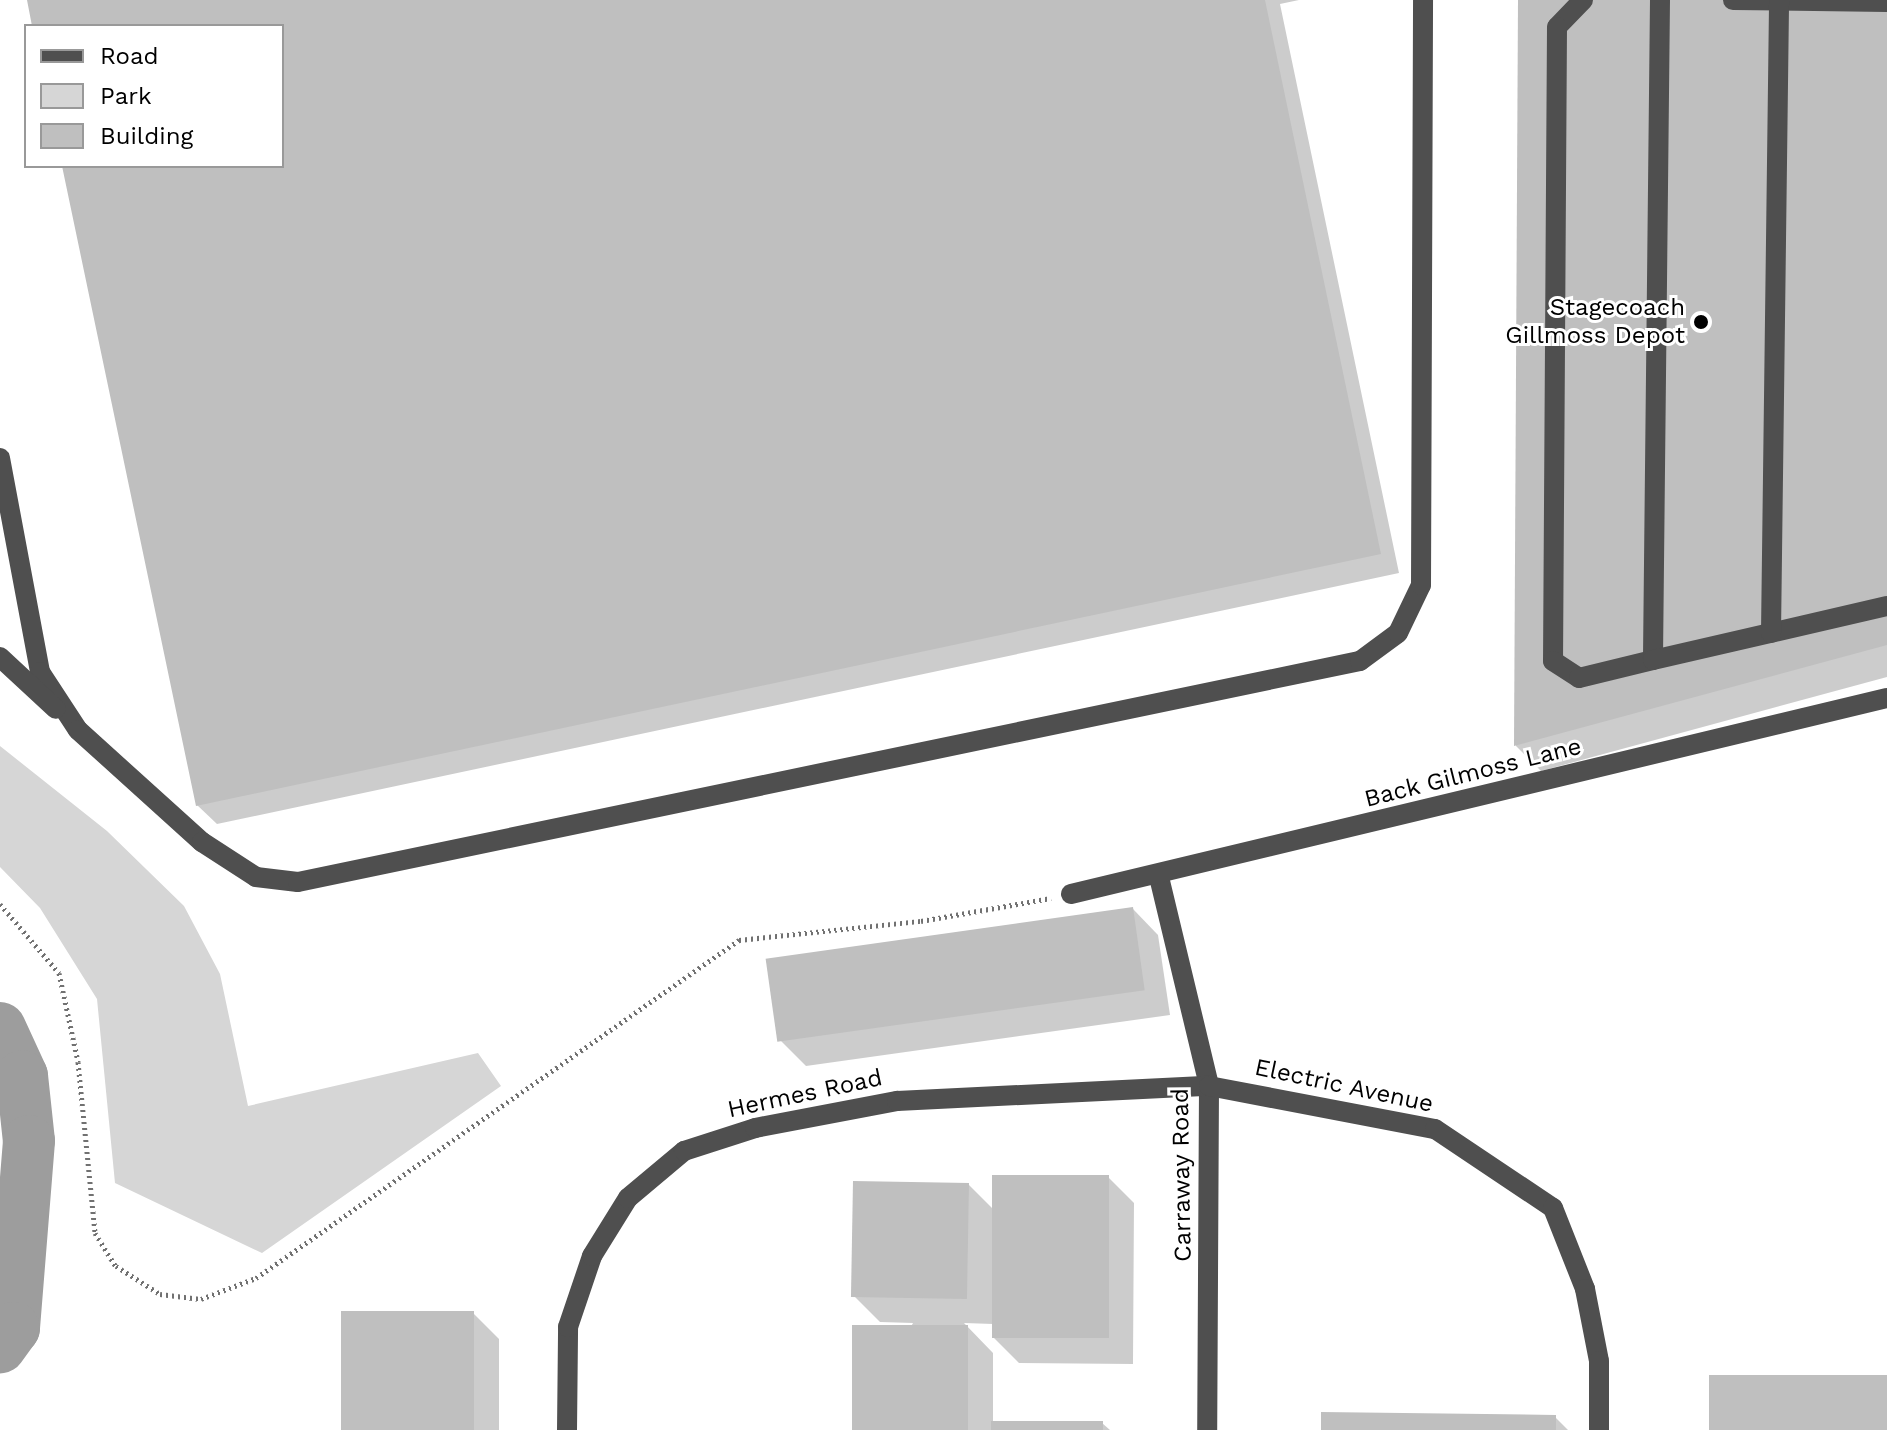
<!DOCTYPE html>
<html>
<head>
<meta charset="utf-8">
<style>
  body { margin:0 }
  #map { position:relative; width:1887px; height:1430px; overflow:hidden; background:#fff; font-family:"Work Sans",sans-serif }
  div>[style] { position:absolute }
  .green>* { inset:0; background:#d6d6d6 }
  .shadow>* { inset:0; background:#0003 }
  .river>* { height:52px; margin:-26px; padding:0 26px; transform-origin:26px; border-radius:26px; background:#9d9d9d }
  .building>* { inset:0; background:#bfbfbf; transform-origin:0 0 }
  .path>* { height:5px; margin-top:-2.5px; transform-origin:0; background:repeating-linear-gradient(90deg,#717171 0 2px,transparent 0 6px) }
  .minor>* { height:20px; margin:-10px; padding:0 10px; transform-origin:10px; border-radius:10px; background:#4f4f4f }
  .dots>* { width:22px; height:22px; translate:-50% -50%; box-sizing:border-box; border:4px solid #fff; border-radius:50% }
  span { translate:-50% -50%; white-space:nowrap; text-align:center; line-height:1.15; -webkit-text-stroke:6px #fff; paint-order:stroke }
  .poi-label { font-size:24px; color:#000 }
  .right { translate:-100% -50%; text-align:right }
  .street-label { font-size:24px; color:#000 }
  .legend { position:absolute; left:24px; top:24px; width:260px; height:144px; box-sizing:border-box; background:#fff; border:2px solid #999; margin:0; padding:10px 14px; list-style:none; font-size:24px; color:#000 }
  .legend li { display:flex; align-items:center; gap:16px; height:40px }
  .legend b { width:40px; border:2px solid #999 }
</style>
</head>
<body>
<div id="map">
  <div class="green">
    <div style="clip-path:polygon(0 746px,107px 831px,184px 906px,220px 974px,248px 1106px,478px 1053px,501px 1086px,262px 1253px,115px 1183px,97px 999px,40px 908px,0 867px)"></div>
  </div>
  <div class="shadow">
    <div style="clip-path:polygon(29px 0,1299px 0,1280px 4px,1399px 573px,217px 824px,197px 805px,64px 166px,282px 166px,282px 26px,34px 26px)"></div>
    <div style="clip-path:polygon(1520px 0,1887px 0,1887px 677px,1541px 771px,1516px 746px)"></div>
    <div style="clip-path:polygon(1133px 909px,1158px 935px,1170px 1015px,806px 1066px,780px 1040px)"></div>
    <div style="clip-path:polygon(1108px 1177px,1134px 1203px,1133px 1364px,1019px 1363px,993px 1337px,993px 1324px,964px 1323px,993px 1353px,993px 1423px,1102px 1423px,1110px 1430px,854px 1430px,913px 1323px,880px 1322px,854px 1296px,968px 1184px,994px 1210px)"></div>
    <div style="clip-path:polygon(473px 1313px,499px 1339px,499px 1430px,344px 1430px)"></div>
    <div style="clip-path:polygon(1555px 1417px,1568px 1430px,1323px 1430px)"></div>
  </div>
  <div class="river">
    <div style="left:0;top:1028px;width:53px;rotate:65.4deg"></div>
    <div style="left:22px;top:1076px;width:65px;rotate:83.9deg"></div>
    <div style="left:29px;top:1141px;width:188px;rotate:94.6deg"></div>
    <div style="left:14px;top:1328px;width:24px;rotate:126deg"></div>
  </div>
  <div class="building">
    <div style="clip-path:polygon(27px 0,1265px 0,1381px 554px,196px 806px,62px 166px,282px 166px,282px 26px,32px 26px)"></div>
    <div style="clip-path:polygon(1518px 0,1887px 0,1887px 645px,1514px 746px)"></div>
    <div style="left:1133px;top:907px;width:84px;height:371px;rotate:82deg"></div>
    <div style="left:992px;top:1175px;width:117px;height:163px"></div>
    <div style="left:853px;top:1181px;width:116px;height:116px;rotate:1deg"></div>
    <div style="left:474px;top:1311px;width:119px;height:133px;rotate:90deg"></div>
    <div style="left:852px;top:1325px;width:116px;height:105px"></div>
    <div style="left:1709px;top:1375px;width:178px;height:55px"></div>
    <div style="clip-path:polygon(1321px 1412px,1556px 1415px,1556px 1430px,1321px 1430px)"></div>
    <div style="left:991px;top:1421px;width:112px;height:9px"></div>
  </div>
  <div class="path">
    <div style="left:0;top:904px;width:91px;rotate:49.5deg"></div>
    <div style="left:59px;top:973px;width:91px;rotate:77.9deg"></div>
    <div style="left:78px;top:1062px;width:172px;rotate:84.3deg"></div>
    <div style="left:95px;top:1233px;width:39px;rotate:58deg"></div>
    <div style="left:116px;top:1266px;width:52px;rotate:32.5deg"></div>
    <div style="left:160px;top:1294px;width:41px;rotate:7deg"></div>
    <div style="left:201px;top:1299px;width:59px;rotate:-20.9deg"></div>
    <div style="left:256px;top:1278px;width:590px;rotate:-34.98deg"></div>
    <div style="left:739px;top:940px;width:183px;rotate:-6deg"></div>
    <div style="left:921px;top:921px;width:132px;rotate:-10deg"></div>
  </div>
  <div class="minor">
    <div style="left:1583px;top:0;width:37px;rotate:134deg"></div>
    <div style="left:1557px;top:27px;width:634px;rotate:90.36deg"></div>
    <div style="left:1553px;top:661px;width:31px;rotate:33deg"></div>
    <div style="left:1579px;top:678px;width:76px;rotate:-13.7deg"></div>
    <div style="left:1660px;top:0;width:660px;rotate:90.61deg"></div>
    <div style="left:1653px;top:660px;width:240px;rotate:-13deg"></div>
    <div style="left:1733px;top:0;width:154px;rotate:0.7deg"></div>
    <div style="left:0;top:458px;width:218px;rotate:79.4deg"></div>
    <div style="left:40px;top:672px;width:69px;rotate:56.8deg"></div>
    <div style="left:78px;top:730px;width:167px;rotate:42.1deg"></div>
    <div style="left:202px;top:842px;width:64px;rotate:32.9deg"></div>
    <div style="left:256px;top:877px;width:42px;rotate:6.8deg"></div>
    <div style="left:298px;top:882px;width:1085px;rotate:-11.76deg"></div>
    <div style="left:1360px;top:661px;width:47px;rotate:-36.4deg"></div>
    <div style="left:1398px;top:633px;width:53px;rotate:-64.4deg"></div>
    <div style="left:1421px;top:585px;width:585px;rotate:-89.8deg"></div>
    <div style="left:1771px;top:633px;width:632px;rotate:-89.27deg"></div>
    <div style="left:0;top:657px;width:76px;rotate:42.9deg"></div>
    <div style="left:1159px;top:877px;width:215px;rotate:76.5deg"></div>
    <div style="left:1209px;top:1086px;width:344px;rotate:90.3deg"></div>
    <div style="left:1071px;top:894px;width:839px;rotate:-13.51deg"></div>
    <div style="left:567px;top:1430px;width:103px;rotate:-89.4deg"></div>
    <div style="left:568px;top:1327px;width:75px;rotate:-71.3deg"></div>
    <div style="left:592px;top:1256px;width:68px;rotate:-58.2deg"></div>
    <div style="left:628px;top:1198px;width:73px;rotate:-40deg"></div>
    <div style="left:684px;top:1151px;width:75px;rotate:-17.9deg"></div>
    <div style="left:755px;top:1128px;width:145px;rotate:-10.8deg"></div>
    <div style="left:897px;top:1101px;width:312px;rotate:-2.8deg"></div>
    <div style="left:1209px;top:1086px;width:230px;rotate:10.8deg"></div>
    <div style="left:1435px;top:1129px;width:142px;rotate:33.8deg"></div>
    <div style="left:1553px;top:1208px;width:87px;rotate:68.4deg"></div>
    <div style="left:1585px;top:1289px;width:73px;rotate:79deg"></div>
    <div style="left:1599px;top:1361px;width:69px;rotate:90deg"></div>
  </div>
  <div class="dots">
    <div style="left:1701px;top:322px;background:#000"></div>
  </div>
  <div class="poi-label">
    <span class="right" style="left:1685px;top:322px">Stagecoach<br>Gillmoss Depot</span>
  </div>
  <div class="street-label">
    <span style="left:1473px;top:773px;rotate:-14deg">Back Gilmoss Lane</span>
    <span style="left:1344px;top:1086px;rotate:12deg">Electric Avenue</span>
    <span style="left:805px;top:1094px;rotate:-12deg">Hermes Road</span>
    <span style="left:1182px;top:1175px;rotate:-91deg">Carraway Road</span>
  </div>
  <ul class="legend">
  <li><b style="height:10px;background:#4f4f4f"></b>Road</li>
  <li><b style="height:22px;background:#d6d6d6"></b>Park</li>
  <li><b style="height:22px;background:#bfbfbf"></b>Building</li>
  </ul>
</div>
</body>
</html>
